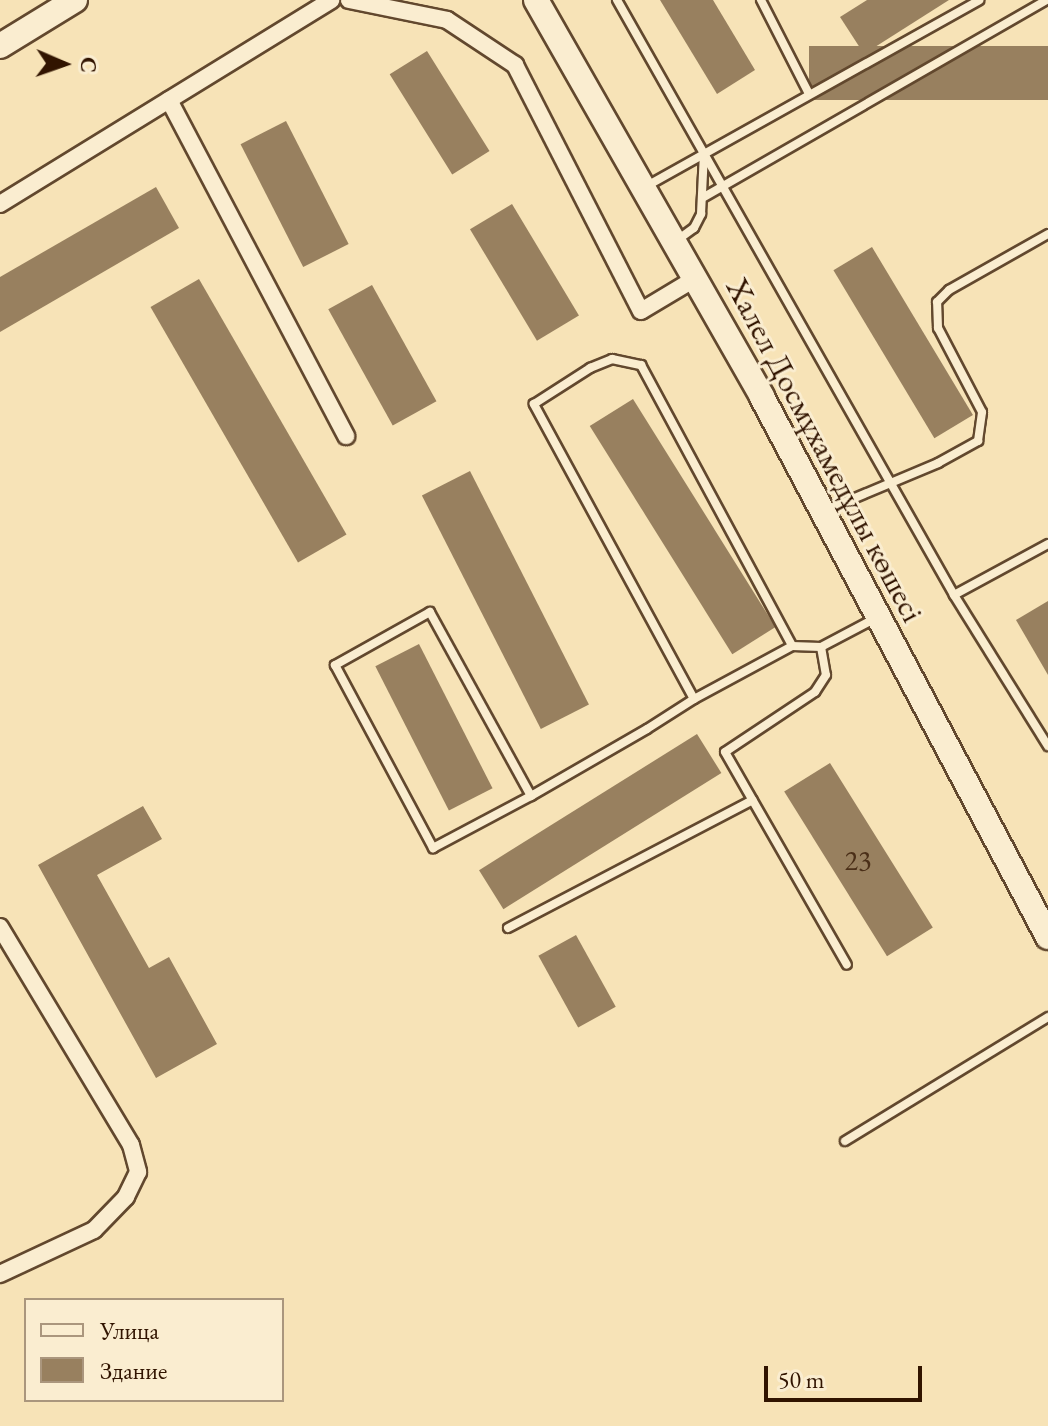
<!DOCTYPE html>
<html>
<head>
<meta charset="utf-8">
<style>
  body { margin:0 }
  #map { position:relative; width:1048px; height:1426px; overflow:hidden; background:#f7e3b7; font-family:"EB Garamond",serif }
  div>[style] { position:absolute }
  .building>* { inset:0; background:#98805f; transform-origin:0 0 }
  .roads { filter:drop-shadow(2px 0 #62482e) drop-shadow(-2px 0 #62482e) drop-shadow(0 2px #62482e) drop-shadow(0 -2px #62482e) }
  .lane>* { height:8px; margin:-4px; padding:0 4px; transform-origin:4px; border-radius:4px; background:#faedd0 }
  .street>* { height:16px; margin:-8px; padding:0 8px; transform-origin:8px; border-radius:8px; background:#faedd0 }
  .secondary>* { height:24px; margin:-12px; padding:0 12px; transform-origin:12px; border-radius:12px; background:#faedd0 }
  span { translate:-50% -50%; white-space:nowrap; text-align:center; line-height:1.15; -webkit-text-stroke:6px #faedd0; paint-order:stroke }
  .number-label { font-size:28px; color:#4b2f18 }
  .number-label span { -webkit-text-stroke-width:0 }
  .street-label { font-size:32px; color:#311400 }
  .legend { position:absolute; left:24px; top:1298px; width:260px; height:104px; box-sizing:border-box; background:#faedd0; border:2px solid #aa967d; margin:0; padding:10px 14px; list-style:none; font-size:24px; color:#311400 }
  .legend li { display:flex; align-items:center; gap:16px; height:40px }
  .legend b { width:40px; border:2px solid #aa967d }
  .north { position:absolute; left:24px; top:24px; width:80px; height:80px; -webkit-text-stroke:6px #faedd0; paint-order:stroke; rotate:92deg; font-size:22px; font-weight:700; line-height:32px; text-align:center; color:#311400 }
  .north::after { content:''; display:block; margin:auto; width:28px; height:36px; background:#311400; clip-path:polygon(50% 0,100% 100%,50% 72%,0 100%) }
  .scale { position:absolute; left:764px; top:1366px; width:158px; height:36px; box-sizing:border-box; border:4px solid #311400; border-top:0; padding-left:10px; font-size:24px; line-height:28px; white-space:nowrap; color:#311400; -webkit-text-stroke:6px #faedd0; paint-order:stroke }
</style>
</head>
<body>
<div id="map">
  <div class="building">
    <div style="clip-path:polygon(660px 0,713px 0,755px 70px,717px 94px)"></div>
    <div style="clip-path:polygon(867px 0,949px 0,864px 54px,840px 17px)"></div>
    <div style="left:1048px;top:46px;width:54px;height:239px;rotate:90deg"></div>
    <div style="left:427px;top:51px;width:118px;height:44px;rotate:58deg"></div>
    <div style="left:286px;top:121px;width:138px;height:51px;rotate:63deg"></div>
    <div style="clip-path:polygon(156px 187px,179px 228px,0 332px,0 277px)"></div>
    <div style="left:512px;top:204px;width:130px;height:49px;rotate:59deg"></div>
    <div style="left:872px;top:247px;width:196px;height:45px;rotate:59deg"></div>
    <div style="left:199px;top:279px;width:295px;height:56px;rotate:60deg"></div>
    <div style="left:372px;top:285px;width:133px;height:50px;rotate:61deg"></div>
    <div style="left:633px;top:399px;width:269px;height:51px;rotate:58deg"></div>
    <div style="left:470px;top:471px;width:262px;height:54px;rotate:63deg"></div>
    <div style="clip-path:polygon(1048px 601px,1048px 675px,1016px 620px)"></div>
    <div style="left:419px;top:644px;width:162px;height:49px;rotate:63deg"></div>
    <div style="left:697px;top:734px;width:46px;height:257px;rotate:58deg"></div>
    <div style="left:830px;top:763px;width:194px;height:54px;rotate:58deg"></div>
    <div style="clip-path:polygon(143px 806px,162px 839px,97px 875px,149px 968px,169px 957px,217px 1044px,156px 1078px,38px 865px)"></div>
    <div style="left:576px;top:935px;width:82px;height:43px;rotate:61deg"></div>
  </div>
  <div class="roads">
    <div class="lane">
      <div style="left:617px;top:0;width:684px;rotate:60.47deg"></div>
      <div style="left:761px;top:0;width:106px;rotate:62.9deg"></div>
      <div style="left:645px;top:187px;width:383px;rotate:-29.2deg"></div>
      <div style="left:704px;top:197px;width:396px;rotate:-29.9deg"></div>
      <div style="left:676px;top:241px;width:22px;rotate:-36deg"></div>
      <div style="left:694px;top:228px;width:16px;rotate:-63deg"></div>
      <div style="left:701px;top:214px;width:61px;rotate:-87.2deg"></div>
      <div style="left:824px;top:511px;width:124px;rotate:-22.8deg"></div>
      <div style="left:938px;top:463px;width:46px;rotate:-28.8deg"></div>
      <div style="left:978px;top:441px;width:29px;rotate:-82deg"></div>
      <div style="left:982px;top:412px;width:95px;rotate:-117.6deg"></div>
      <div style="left:938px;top:328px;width:26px;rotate:-92deg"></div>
      <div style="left:937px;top:302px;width:17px;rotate:-45deg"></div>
      <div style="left:949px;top:290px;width:114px;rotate:-29.5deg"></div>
      <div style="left:1048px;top:544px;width:107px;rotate:151.5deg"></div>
      <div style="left:954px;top:595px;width:178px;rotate:58.1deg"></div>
      <div style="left:821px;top:647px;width:28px;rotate:80deg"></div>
      <div style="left:826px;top:675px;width:20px;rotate:123deg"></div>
      <div style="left:815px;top:692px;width:108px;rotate:146.3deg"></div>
      <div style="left:725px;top:752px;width:245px;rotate:60.2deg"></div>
      <div style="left:694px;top:699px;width:336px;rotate:-118.5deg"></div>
      <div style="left:534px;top:404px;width:67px;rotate:-32.7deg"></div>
      <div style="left:590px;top:368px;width:24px;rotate:-22deg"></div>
      <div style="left:612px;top:359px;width:30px;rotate:12deg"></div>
      <div style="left:641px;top:365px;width:319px;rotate:61.7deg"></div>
      <div style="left:531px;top:796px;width:210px;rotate:-118.8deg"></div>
      <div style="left:430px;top:612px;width:109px;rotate:150.8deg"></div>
      <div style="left:335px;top:665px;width:208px;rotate:61.8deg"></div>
      <div style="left:433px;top:848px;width:111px;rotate:-28deg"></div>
      <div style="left:531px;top:796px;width:134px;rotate:-30deg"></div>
      <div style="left:647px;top:729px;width:56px;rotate:-32.6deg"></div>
      <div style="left:694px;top:699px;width:111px;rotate:-28.4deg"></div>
      <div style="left:792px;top:646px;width:29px;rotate:2deg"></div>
      <div style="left:821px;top:647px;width:64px;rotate:-27.8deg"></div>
      <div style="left:508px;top:928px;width:276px;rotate:-27.6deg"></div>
      <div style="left:845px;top:1141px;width:238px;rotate:-31.4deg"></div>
    </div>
    <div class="street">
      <div style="left:349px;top:0;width:100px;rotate:11.5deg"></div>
      <div style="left:447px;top:20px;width:82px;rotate:33.5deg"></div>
      <div style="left:515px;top:65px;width:276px;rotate:62.9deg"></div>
      <div style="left:641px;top:311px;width:64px;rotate:-31deg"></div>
      <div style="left:169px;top:100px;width:380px;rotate:62.2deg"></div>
      <div style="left:0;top:204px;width:389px;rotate:-31.6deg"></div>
      <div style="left:0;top:927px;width:254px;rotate:59deg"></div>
      <div style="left:131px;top:1145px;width:28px;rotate:75deg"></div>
      <div style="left:138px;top:1172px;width:28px;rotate:116deg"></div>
      <div style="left:126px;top:1197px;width:46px;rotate:134.1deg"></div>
      <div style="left:94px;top:1230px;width:104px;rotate:154.9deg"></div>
    </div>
    <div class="secondary">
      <div style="left:536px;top:0;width:457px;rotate:60.3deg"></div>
      <div style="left:762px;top:397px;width:611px;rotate:62.09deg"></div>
      <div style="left:0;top:46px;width:88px;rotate:-31.5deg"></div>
    </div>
  </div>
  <div class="number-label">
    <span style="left:858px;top:860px">23</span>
  </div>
  <div class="street-label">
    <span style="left:825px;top:450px;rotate:62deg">Халел Досмұхамедұлы көшесі</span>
  </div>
  <ul class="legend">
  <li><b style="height:10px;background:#faedd0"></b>Улица</li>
  <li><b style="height:22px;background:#98805f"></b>Здание</li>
  </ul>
  <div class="north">С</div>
  <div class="scale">50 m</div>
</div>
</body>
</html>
